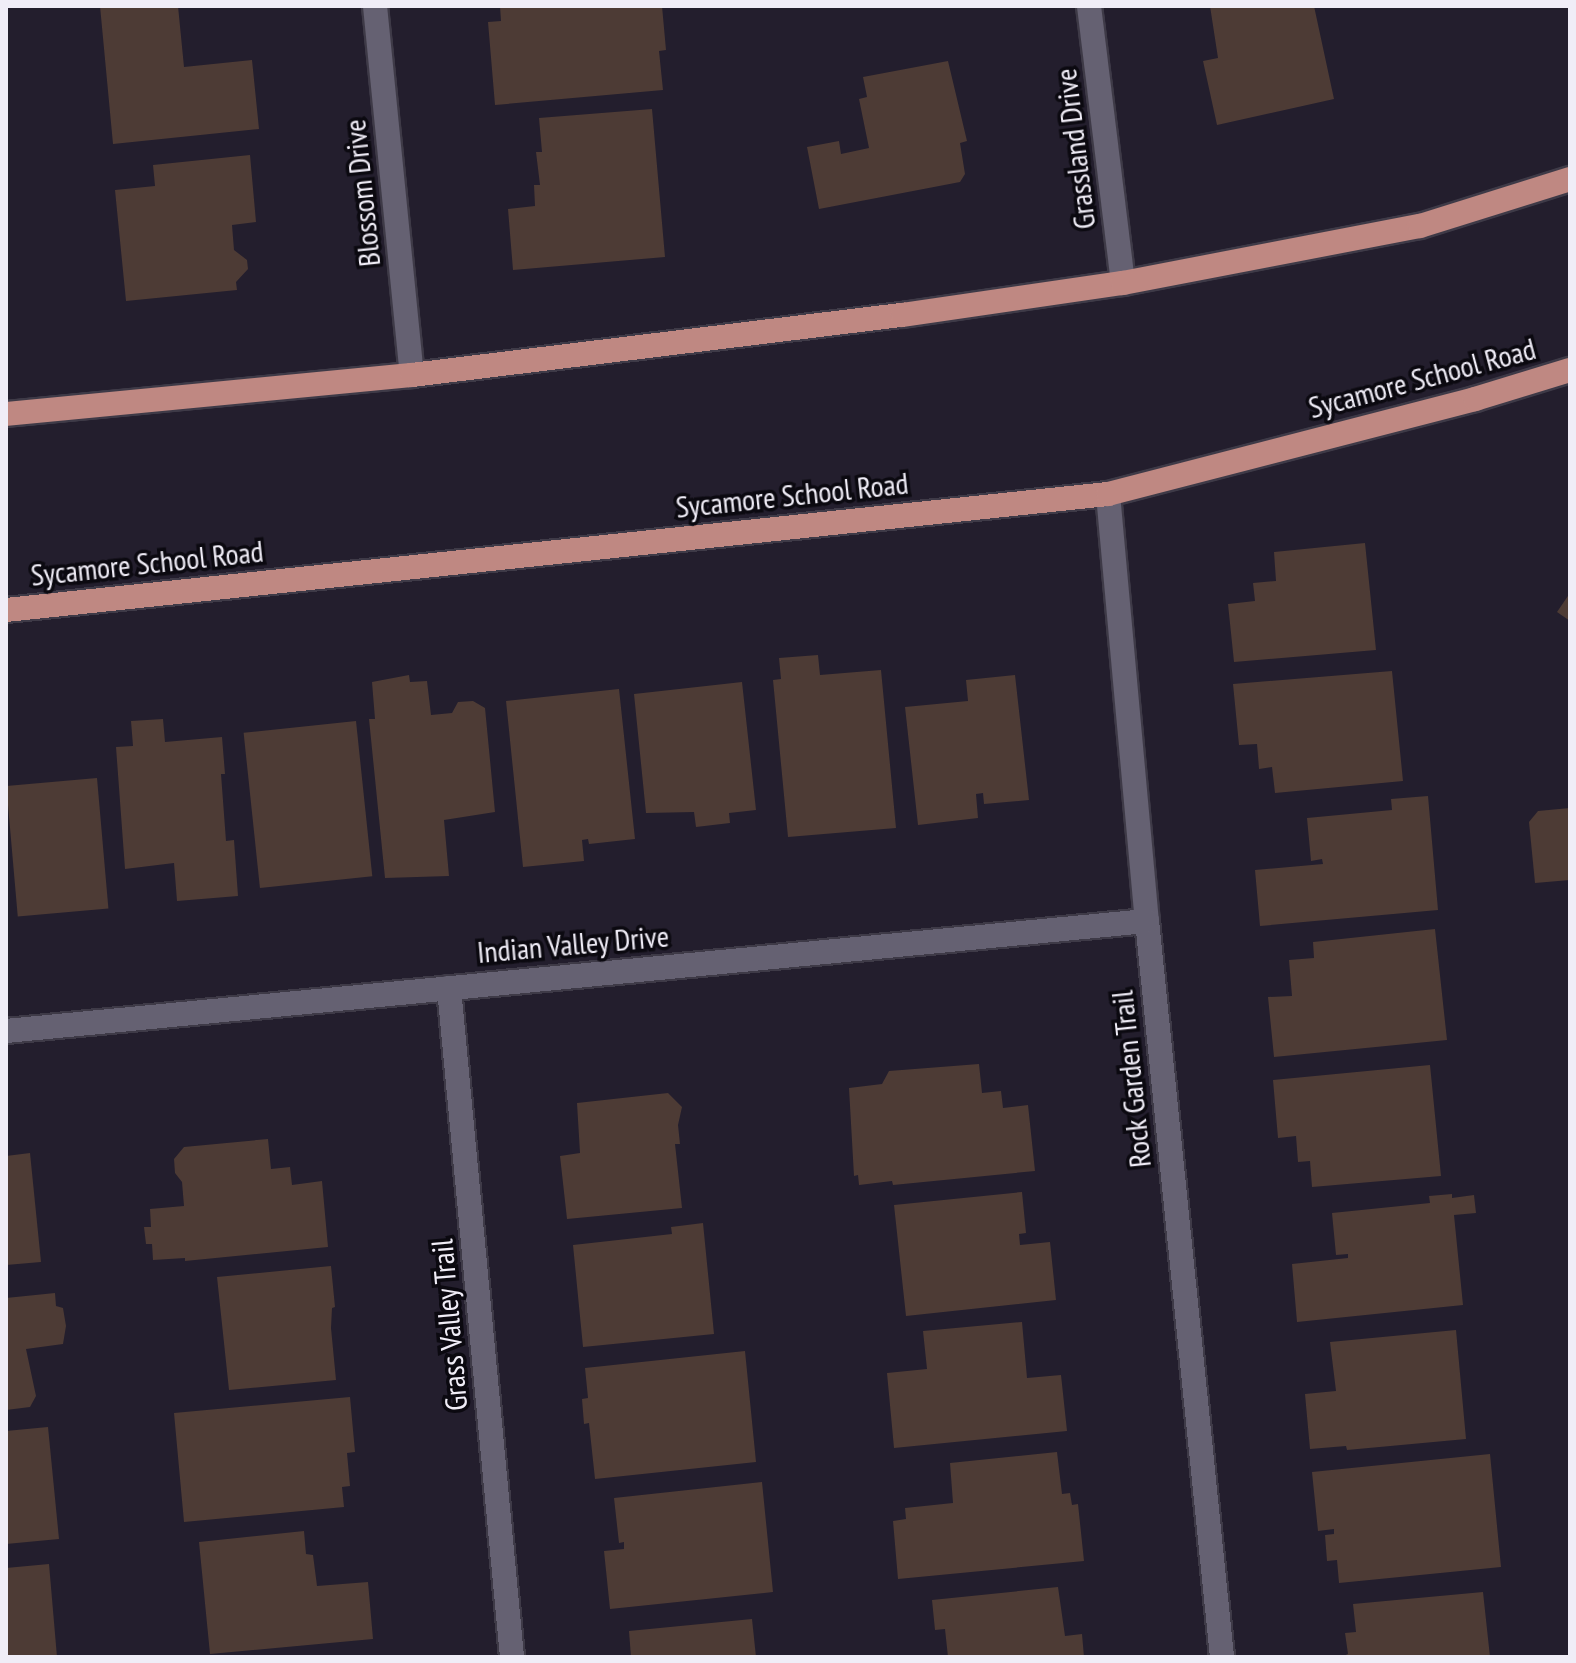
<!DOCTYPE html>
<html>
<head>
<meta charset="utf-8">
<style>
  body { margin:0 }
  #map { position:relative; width:1576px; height:1663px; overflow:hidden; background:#231e2d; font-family:"PT Sans Narrow",sans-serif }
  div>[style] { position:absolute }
  .building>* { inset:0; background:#4d3b35; transform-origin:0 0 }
  .roads { filter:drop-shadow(2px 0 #3e3a47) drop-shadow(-2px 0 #3e3a47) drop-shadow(0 2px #3e3a47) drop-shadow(0 -2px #3e3a47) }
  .minor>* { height:24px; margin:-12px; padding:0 12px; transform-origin:12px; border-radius:12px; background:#656172 }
  .major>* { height:24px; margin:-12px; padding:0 12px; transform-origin:12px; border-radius:12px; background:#bf8882 }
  span { translate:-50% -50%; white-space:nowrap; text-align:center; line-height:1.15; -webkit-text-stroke:7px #0b0910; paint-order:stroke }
  .street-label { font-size:30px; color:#f0edf7 }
  .frame { position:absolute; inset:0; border:8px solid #f0edf7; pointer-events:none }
</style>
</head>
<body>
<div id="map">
  <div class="building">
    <div style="clip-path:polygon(100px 6px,178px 6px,184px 67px,252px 60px,259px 129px,113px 144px)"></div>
    <div style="clip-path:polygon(500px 6px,662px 6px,666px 50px,659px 51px,663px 90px,495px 105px,488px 22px,501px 21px)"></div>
    <div style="clip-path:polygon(1210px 6px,1314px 6px,1334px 99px,1217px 125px,1203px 61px,1218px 58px)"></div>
    <div style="clip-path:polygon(948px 61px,967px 141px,960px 143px,965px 174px,960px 182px,819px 209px,807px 147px,839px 141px,841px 154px,869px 148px,859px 99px,867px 97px,863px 77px)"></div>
    <div style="clip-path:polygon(652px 109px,665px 257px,513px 270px,508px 209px,535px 206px,534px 185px,540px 185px,536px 152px,542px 152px,539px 118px)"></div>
    <div style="clip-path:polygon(250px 155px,256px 222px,232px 225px,234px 250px,247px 260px,248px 269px,236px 282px,237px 290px,126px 301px,115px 190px,155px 186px,153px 165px)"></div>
    <div style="clip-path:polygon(1365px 543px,1376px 650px,1234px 662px,1228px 604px,1255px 601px,1253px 583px,1276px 581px,1274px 552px)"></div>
    <div style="clip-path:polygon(1570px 593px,1570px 621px,1557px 612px)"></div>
    <div style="clip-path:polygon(818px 655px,820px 675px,881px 670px,896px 828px,788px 837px,773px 680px,781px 679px,779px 658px)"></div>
    <div style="clip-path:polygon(1392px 671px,1403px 781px,1275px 793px,1272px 767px,1259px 769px,1257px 744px,1239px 745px,1233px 684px)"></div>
    <div style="clip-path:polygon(409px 675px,410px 682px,427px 681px,431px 715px,452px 713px,458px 702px,473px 701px,485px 708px,495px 812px,444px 820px,449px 876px,385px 878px,369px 719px,375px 719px,372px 682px)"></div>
    <div style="clip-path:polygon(1015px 675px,1029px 800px,984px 804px,983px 793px,976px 794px,978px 818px,918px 825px,905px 707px,968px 701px,966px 680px)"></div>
    <div style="clip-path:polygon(742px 682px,756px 810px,729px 813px,730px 823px,696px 827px,694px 812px,646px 813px,634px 694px)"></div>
    <div style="clip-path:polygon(619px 689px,635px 839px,589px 844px,588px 839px,582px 840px,584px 861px,523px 867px,506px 701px)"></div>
    <div style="clip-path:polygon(163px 719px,165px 742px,222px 737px,225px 774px,221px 774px,226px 841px,234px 840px,238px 896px,177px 901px,174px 863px,125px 869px,116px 747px,133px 746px,131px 721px)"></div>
    <div style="left:356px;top:721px;width:156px;height:113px;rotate:84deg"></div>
    <div style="left:97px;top:778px;width:131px;height:91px;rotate:85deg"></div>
    <div style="clip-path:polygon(1428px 796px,1438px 910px,1260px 926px,1255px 870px,1323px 864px,1322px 859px,1311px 861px,1307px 818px,1392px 810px,1391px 799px)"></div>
    <div style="clip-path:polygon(1570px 808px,1570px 880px,1535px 883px,1529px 822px,1538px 811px)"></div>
    <div style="clip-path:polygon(1435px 929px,1447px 1040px,1274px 1057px,1268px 997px,1292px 996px,1289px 960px,1314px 958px,1313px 942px)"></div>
    <div style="clip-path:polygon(979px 1064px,982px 1093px,1001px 1091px,1003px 1108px,1028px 1105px,1035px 1171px,893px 1185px,892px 1181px,859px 1185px,858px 1175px,854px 1176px,849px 1088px,882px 1084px,889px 1071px)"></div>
    <div style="clip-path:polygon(1430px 1065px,1441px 1176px,1312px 1187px,1310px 1161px,1298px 1162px,1296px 1136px,1278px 1138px,1273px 1080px)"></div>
    <div style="clip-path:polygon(668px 1093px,682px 1107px,678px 1125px,680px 1144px,675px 1144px,682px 1208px,567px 1219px,560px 1156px,580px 1153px,577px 1103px)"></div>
    <div style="clip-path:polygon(268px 1139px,271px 1169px,290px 1167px,292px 1185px,322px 1181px,328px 1247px,185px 1261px,185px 1258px,153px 1260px,152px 1244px,146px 1244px,144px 1227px,151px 1227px,150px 1209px,184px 1206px,182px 1182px,175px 1173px,174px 1159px,184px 1147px)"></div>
    <div style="clip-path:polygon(30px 1153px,41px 1262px,6px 1265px,6px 1156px)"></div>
    <div style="clip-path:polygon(1022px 1192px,1026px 1233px,1019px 1234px,1020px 1245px,1050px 1242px,1056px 1300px,906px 1316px,894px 1205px)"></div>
    <div style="clip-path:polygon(1452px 1194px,1452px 1198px,1474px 1195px,1476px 1213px,1454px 1215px,1463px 1305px,1297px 1322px,1292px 1264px,1348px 1258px,1348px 1254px,1336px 1255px,1332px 1213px,1430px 1203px,1429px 1196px)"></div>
    <div style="clip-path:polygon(703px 1223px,714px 1334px,583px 1347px,573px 1245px,672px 1234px,671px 1227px)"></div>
    <div style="clip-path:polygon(331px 1266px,335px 1307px,332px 1308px,331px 1328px,336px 1380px,229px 1390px,217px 1277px)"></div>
    <div style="clip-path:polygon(55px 1293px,56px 1306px,63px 1308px,66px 1326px,63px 1344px,26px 1349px,36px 1396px,30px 1407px,6px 1410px,6px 1298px)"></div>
    <div style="clip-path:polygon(1022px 1322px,1027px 1378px,1061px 1375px,1067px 1431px,894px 1448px,887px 1373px,927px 1369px,923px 1331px)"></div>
    <div style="clip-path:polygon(1456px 1330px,1466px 1439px,1347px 1450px,1346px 1446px,1310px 1449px,1305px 1394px,1336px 1391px,1330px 1342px)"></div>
    <div style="clip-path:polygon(745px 1351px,756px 1462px,595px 1479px,589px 1423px,584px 1424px,582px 1399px,588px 1398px,585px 1368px)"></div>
    <div style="clip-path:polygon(350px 1397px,355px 1452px,347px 1453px,350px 1486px,342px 1487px,344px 1507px,184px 1522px,174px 1413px)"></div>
    <div style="clip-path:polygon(48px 1427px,59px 1539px,6px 1544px,6px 1431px)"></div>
    <div style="clip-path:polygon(1057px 1452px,1062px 1494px,1070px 1493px,1072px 1505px,1078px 1504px,1084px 1561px,898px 1579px,893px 1521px,906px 1519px,905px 1508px,953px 1503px,950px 1463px)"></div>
    <div style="clip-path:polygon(1490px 1454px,1501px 1567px,1339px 1583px,1337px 1560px,1327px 1561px,1325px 1535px,1334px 1534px,1334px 1529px,1318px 1531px,1312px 1472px)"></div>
    <div style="clip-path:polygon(762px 1482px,773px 1592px,610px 1609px,604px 1551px,624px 1549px,624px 1542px,619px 1543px,614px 1498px)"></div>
    <div style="clip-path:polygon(304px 1531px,306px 1554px,313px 1555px,317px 1586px,368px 1582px,373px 1639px,210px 1654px,199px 1542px)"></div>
    <div style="clip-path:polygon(49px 1564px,57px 1657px,6px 1657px,6px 1568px)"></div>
    <div style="clip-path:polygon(1058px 1587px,1065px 1636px,1082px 1634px,1084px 1657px,948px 1657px,945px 1629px,935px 1630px,932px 1600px)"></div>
    <div style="clip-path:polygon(1483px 1592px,1490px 1657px,1341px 1657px,1348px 1654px,1345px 1633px,1356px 1632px,1353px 1604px)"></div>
    <div style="clip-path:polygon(752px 1619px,756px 1657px,631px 1657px,629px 1631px)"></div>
  </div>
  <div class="roads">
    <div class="minor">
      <div style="left:375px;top:6px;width:371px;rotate:84.3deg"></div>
      <div style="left:1089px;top:6px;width:279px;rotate:83deg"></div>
      <div style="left:1108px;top:494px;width:429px;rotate:84.8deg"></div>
      <div style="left:1147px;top:921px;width:740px;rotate:84.18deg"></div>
      <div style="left:449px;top:988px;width:672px;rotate:84.62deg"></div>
      <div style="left:6px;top:1031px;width:1146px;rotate:-5.51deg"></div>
    </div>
    <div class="major">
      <div style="left:6px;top:414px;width:408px;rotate:-5.5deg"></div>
      <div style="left:412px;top:375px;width:495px;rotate:-7deg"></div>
      <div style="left:903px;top:315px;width:222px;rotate:-8.3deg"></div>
      <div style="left:1123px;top:283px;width:302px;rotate:-10.9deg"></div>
      <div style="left:1420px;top:226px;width:157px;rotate:-17.4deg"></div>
      <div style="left:6px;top:610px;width:1108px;rotate:-6.01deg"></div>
      <div style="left:1108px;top:494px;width:379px;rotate:-14.5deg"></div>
      <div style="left:1475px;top:399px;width:99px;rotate:-17deg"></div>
    </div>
  </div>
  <div class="street-label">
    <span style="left:1075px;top:149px;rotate:-97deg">Grassland Drive</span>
    <span style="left:362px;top:193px;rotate:-96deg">Blossom Drive</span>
    <span style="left:1422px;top:378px;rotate:-15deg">Sycamore School Road</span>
    <span style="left:792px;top:495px;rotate:-6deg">Sycamore School Road</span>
    <span style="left:147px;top:563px;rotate:-6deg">Sycamore School Road</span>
    <span style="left:573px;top:944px;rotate:-5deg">Indian Valley Drive</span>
    <span style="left:1131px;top:1079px;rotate:-96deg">Rock Garden Trail</span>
    <span style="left:449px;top:1325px;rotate:-95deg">Grass Valley Trail</span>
  </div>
  <div class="frame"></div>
</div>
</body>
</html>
